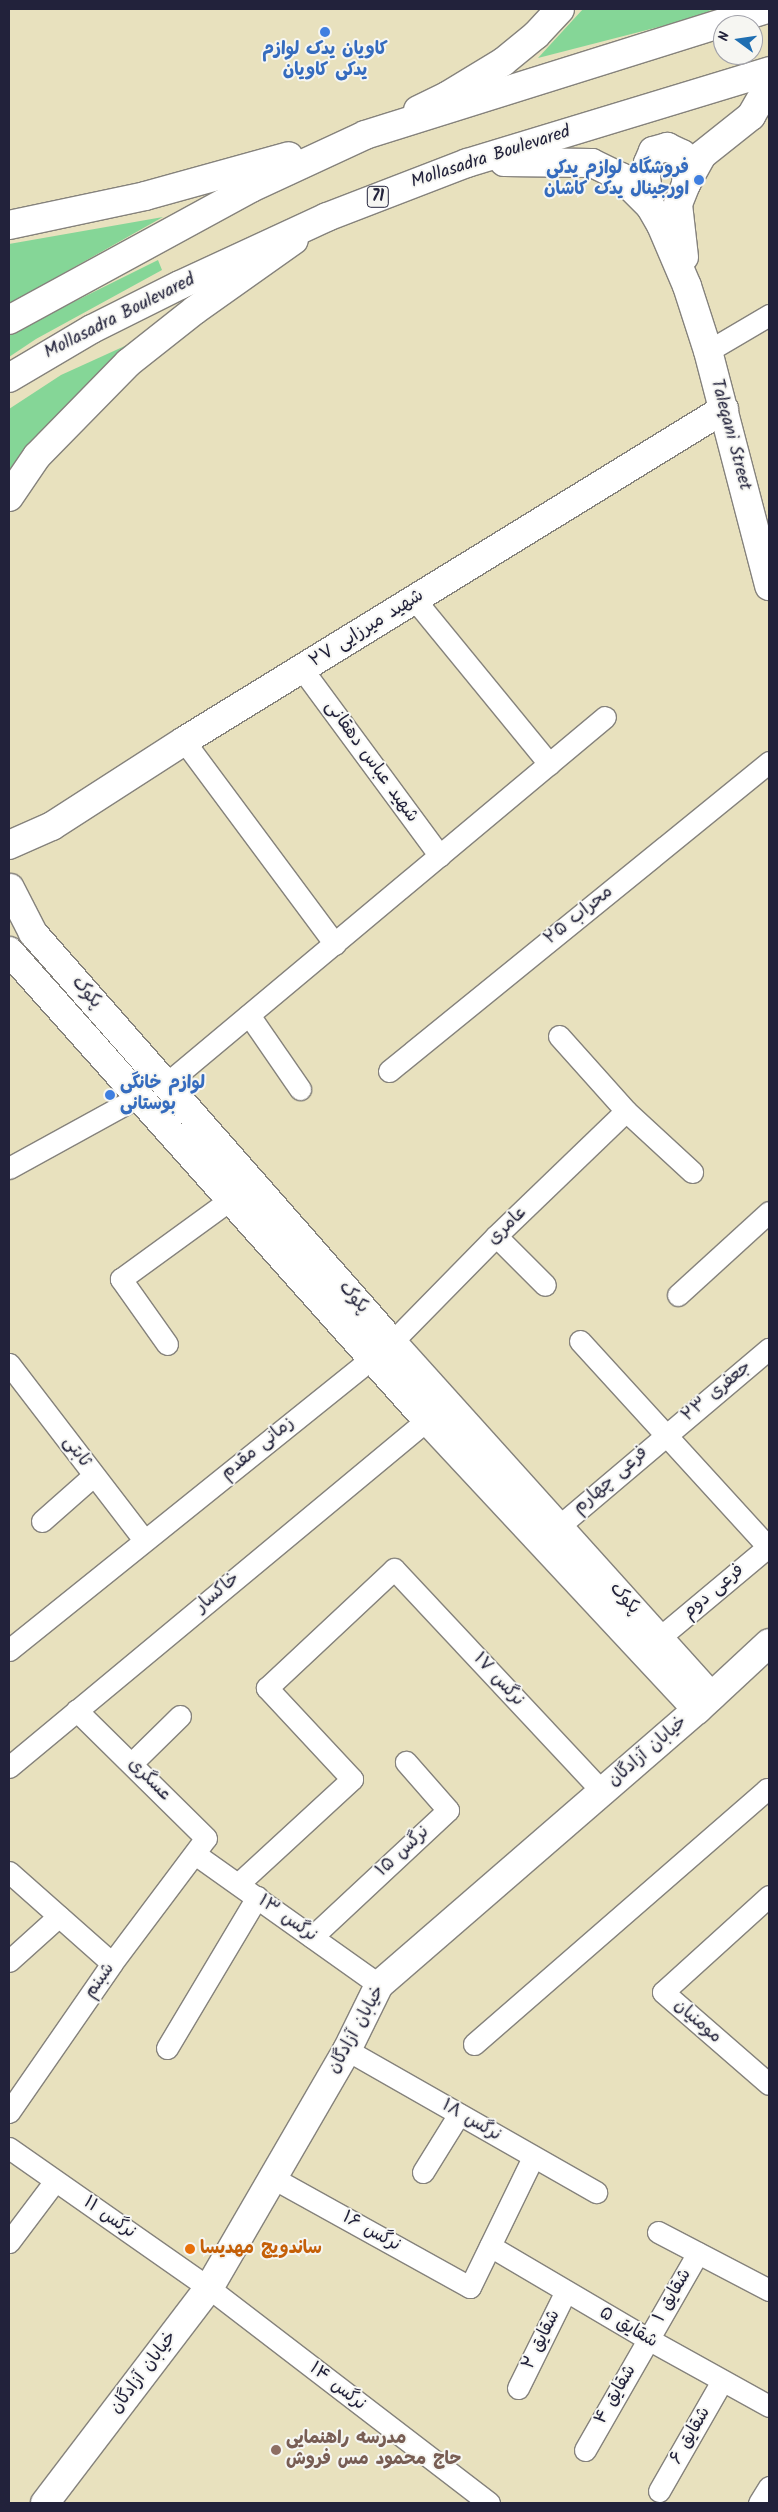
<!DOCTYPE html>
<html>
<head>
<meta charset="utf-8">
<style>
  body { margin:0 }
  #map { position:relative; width:778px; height:2512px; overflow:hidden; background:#e8e1be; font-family:Kalam,"Playpen Sans Arabic",sans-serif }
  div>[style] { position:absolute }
  .green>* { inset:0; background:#85d697 }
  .roads { filter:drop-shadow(1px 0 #85827c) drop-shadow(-1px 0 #85827c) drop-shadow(0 1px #85827c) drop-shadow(0 -1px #85827c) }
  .street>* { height:21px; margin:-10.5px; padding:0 10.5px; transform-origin:10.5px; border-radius:10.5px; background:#fff }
  .secondary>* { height:28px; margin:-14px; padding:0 14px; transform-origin:14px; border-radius:14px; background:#fff }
  .highway>* { height:28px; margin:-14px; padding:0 14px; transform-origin:14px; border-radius:14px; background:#fff }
  .dots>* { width:14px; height:14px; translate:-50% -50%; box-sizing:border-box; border:2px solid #f6f6f2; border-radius:50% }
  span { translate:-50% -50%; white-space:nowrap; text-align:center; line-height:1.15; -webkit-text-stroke:4px #f6f6f2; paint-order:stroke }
  .shield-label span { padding:1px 4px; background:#f6f6f2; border:1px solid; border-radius:4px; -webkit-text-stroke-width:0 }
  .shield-label { font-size:16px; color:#22223b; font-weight:700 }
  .shop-label { font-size:18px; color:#366cbe; font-weight:700 }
  .right { translate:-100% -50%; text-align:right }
  .left { translate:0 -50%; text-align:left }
  .street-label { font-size:18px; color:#22223b }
  .food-label { font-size:18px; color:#c56008; font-weight:700 }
  .education-label { font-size:18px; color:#785e54; font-weight:700 }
  .frame { position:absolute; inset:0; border:10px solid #22223b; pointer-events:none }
  .north { position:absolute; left:713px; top:15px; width:50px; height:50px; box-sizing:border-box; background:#f6f6f2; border:1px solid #a1a1a9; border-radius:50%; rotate:284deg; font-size:14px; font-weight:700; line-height:20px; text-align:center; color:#22223b }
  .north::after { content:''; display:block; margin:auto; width:18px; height:22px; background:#1f6fb2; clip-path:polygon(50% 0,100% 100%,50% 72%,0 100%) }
</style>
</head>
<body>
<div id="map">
  <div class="green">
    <div style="clip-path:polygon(583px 9px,704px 9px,717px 12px,538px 58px)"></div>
    <div style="clip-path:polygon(163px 217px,32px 291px,9px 304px,9px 244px)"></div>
    <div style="clip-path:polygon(158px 260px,162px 270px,36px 339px,9px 357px,9px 334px)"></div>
    <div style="clip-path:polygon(138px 340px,9px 477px,9px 409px,61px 375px)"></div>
  </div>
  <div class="roads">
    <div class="street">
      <div style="left:708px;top:351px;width:71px;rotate:-30.5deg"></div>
      <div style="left:415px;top:600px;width:212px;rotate:50.7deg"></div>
      <div style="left:302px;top:669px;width:232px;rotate:53.6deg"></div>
      <div style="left:184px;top:741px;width:253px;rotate:53.4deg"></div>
      <div style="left:249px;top:1015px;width:90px;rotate:55.4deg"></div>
      <div style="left:559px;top:1036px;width:101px;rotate:48.2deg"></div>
      <div style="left:626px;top:1111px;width:90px;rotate:42.7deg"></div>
      <div style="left:389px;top:1071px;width:490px;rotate:-39.1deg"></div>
      <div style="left:166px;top:1084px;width:572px;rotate:-39.9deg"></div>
      <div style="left:9px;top:1168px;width:147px;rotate:-28.8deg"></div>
      <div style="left:496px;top:1236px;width:69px;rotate:45deg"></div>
      <div style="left:678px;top:1295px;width:123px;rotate:-42.4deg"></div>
      <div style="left:580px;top:1341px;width:279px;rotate:47.6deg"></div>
      <div style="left:392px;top:1342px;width:148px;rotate:-45.5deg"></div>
      <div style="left:496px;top:1236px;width:180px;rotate:-43.9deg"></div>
      <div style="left:167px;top:1344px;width:80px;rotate:-125.3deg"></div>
      <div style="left:121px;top:1279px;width:136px;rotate:-36deg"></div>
      <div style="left:9px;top:1364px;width:222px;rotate:52.5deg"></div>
      <div style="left:42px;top:1521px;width:69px;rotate:-41.5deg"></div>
      <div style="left:558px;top:1527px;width:276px;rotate:-40.2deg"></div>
      <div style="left:659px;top:1638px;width:143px;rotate:-39.9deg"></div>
      <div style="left:9px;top:1650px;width:466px;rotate:-38.8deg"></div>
      <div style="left:132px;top:1763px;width:67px;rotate:-44.4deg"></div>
      <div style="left:9px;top:1767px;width:543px;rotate:-39.7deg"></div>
      <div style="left:195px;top:1854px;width:226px;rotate:35.4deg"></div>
      <div style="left:9px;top:1872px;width:137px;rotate:41.5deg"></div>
      <div style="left:238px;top:1884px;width:155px;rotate:-42.6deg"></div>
      <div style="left:352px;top:1779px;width:125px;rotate:-133deg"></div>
      <div style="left:267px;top:1688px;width:174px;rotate:-43.1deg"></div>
      <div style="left:394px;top:1569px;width:304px;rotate:46.9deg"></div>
      <div style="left:769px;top:1896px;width:143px;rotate:137.8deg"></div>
      <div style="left:663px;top:1992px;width:140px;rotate:41deg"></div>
      <div style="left:312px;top:1937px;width:186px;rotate:-43deg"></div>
      <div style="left:448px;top:1810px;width:64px;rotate:-131.2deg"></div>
      <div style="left:9px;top:1961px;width:67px;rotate:-42deg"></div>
      <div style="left:474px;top:2044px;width:388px;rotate:-41deg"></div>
      <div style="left:767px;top:1789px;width:4px;rotate:56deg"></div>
      <div style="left:167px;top:2048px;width:176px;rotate:-59.2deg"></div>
      <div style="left:347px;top:2050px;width:287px;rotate:29.7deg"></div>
      <div style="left:9px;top:2112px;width:181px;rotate:-55.3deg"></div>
      <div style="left:112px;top:1963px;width:156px;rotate:-53.1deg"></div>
      <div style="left:206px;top:1838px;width:182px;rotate:-135.4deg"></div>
      <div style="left:9px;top:2148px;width:244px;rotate:35deg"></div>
      <div style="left:209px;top:2288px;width:353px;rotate:37.5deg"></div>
      <div style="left:423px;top:2172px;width:68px;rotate:-58.2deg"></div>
      <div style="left:273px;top:2178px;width:225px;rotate:29deg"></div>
      <div style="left:470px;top:2287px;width:144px;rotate:-64.1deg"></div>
      <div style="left:658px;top:2232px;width:125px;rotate:27.6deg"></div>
      <div style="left:9px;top:2242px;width:76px;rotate:-53deg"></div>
      <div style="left:490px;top:2246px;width:183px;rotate:30.5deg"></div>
      <div style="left:648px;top:2339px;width:138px;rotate:29deg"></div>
      <div style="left:518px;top:2388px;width:108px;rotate:-63.7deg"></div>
      <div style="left:585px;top:2450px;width:227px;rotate:-60.2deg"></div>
      <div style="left:659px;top:2491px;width:127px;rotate:-60.2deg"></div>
      <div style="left:759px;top:2503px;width:19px;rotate:-58deg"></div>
    </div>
    <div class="secondary">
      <div style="left:418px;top:110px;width:32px;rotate:-26deg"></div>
      <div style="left:447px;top:96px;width:66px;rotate:-31.3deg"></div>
      <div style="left:503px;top:62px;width:43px;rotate:-39.3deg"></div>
      <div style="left:536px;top:35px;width:35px;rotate:-47deg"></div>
      <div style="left:687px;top:286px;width:68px;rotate:72.1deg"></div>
      <div style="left:708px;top:351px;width:243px;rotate:75.4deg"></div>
      <div style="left:9px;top:497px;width:50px;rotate:-55.7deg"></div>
      <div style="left:37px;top:456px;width:130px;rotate:-45.6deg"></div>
      <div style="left:128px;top:363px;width:85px;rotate:-38.3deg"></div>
      <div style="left:195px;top:310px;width:121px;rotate:-35.3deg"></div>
      <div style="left:9px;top:845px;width:47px;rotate:-23.8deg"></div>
      <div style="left:52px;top:826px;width:157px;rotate:-32.8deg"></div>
      <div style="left:184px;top:741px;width:634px;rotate:-31.58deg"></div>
      <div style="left:10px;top:888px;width:51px;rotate:62.9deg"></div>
      <div style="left:33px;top:933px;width:544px;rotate:48.72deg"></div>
      <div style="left:392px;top:1342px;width:477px;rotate:48deg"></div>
      <div style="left:9px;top:951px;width:628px;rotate:48.29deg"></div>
      <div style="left:427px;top:1420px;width:396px;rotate:47deg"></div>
      <div style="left:45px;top:2503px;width:270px;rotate:-52.7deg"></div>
      <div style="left:209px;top:2288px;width:275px;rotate:-59.9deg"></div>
      <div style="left:347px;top:2050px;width:72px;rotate:-63.8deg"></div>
      <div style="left:379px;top:1985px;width:420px;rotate:-40.9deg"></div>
      <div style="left:697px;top:1710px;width:98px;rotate:-42.9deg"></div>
    </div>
    <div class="highway">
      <div style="left:504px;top:162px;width:88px;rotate:0.7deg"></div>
      <div style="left:592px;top:163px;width:32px;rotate:26deg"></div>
      <div style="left:621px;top:177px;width:41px;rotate:45deg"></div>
      <div style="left:650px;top:206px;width:22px;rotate:60deg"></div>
      <div style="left:661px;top:225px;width:66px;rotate:66.9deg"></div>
      <div style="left:650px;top:206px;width:29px;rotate:-98deg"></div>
      <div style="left:646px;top:177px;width:14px;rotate:-82deg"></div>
      <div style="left:648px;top:163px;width:13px;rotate:-67deg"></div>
      <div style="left:653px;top:151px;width:15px;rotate:-16deg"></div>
      <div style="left:667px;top:147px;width:17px;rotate:25deg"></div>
      <div style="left:682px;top:154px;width:14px;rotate:69deg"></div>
      <div style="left:687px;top:167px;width:17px;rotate:93deg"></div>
      <div style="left:9px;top:225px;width:139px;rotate:-12deg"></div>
      <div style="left:145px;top:196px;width:149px;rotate:-15.5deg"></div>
      <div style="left:684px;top:257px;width:53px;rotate:-96.5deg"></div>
      <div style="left:678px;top:204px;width:22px;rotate:-68deg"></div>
      <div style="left:686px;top:184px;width:33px;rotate:-61deg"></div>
      <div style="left:702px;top:155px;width:63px;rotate:-38.5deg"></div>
      <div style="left:751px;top:116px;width:36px;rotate:-60deg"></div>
      <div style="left:9px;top:320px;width:276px;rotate:-28.6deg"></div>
      <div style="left:251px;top:188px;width:126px;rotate:-24.9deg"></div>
      <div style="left:365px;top:135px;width:421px;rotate:-17.4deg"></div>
      <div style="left:9px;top:378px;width:96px;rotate:-30.6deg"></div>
      <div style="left:92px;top:329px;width:98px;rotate:-26.6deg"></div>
      <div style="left:180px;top:285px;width:162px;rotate:-24.8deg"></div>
      <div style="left:327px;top:217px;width:150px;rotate:-21.1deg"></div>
      <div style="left:467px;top:163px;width:316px;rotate:-16.9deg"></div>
    </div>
  </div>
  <div class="dots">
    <div style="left:325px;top:32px;background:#3f7fe0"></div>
    <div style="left:699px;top:180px;background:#3f7fe0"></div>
    <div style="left:110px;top:1095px;background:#3f7fe0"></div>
    <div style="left:190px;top:2249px;background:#e8710a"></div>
    <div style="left:276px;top:2450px;background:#8d6e63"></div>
  </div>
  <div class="shield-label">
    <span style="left:378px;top:197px">71</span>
  </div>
  <div class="shop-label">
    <span style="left:325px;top:61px">کاویان یدک لوازم<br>یدکی کاویان</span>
    <span class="right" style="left:689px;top:180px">فروشگاه لوازم یدکی<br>اورجینال یدک کاشان</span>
    <span class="left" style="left:120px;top:1095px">لوازم خانگی<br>بوستانی</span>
  </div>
  <div class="street-label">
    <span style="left:491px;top:158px;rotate:-18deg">Mollasadra Boulevared</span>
    <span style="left:120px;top:317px;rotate:-27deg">Mollasadra Boulevared</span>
    <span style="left:730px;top:435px;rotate:75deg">Taleqani Street</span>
    <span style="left:367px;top:629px;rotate:-32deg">شهید میرزایی ۲۷</span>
    <span style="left:371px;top:762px;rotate:54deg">شهید عباس دهقانی</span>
    <span style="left:579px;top:916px;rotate:-39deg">محراب ۲۵</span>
    <span style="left:86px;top:993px;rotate:49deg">پکوک</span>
    <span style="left:508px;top:1226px;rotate:-44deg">عامری</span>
    <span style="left:353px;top:1298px;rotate:49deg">پکوک</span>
    <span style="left:717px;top:1392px;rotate:-40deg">جعفری ۲۳</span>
    <span style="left:258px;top:1449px;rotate:-39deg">زمانی مقدم</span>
    <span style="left:76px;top:1452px;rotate:53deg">ثابتی</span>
    <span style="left:611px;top:1481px;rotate:-41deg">فرعی چهارم</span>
    <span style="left:714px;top:1592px;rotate:-40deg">فرعی دوم</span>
    <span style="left:218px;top:1593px;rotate:-40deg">خاکسار</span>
    <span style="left:624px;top:1599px;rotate:48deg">پکوک</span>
    <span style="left:498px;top:1680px;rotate:47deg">نرگس ۱۷</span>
    <span style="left:648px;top:1752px;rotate:-41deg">خیابان آزادگان</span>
    <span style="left:149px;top:1780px;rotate:45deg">عسگری</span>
    <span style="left:403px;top:1852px;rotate:-43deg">نرگس ۱۵</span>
    <span style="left:287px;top:1919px;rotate:35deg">نرگس ۱۳</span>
    <span style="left:100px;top:1981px;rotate:-55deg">شبنم</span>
    <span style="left:697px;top:2022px;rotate:41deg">مومنیان</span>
    <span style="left:357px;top:2030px;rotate:-61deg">خیابان آزادگان</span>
    <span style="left:471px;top:2121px;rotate:30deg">نرگس ۱۸</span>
    <span style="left:109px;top:2218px;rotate:35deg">نرگس ۱۱</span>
    <span style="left:371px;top:2232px;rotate:29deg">نرگس ۱۶</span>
    <span style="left:673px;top:2296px;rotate:-60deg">شقایق ۱</span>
    <span style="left:628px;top:2328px;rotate:30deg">شقایق ۵</span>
    <span style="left:542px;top:2340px;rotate:-64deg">شقایق ۲</span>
    <span style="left:144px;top:2373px;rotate:-53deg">خیابان آزادگان</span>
    <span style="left:337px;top:2387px;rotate:38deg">نرگس ۱۴</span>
    <span style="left:616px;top:2395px;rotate:-60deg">شقایق ۴</span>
    <span style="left:691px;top:2436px;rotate:-60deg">شقایق ۶</span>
  </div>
  <div class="food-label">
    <span class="left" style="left:200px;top:2249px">ساندویچ مهدیسا</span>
  </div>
  <div class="education-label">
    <span class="left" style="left:286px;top:2450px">مدرسه راهنمایی<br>حاج محمود مس فروش</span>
  </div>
  <div class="frame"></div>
  <div class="north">N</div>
</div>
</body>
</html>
